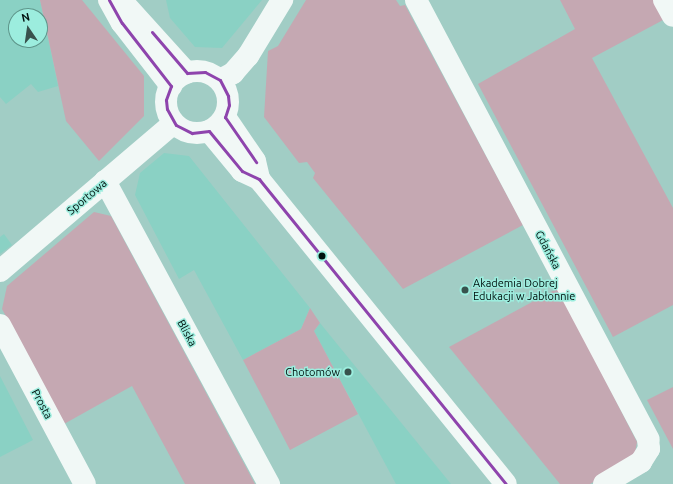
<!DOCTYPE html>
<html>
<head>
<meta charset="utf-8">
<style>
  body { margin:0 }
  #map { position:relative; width:673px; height:484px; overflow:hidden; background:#a1cdc5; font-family:Ubuntu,sans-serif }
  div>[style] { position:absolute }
  .built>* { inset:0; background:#8ad1c4 }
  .green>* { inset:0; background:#c5a8b2 }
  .minor>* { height:22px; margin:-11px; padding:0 11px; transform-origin:11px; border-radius:11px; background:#f1f8f6 }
  .minor>.ring { margin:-11px; padding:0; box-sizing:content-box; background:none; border:22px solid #f1f8f6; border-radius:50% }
  .bus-1>* { height:3px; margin:-1.5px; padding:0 1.5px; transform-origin:1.5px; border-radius:1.5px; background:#8e44ad }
  .dots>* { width:11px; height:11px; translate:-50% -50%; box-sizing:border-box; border:2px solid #9cedde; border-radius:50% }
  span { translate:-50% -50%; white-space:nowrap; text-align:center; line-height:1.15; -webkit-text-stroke:3px #9cedde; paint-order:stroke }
  .street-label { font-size:11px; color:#00100d }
  .poi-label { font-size:11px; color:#00100d }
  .left { translate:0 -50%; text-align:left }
  .right { translate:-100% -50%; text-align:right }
  .north { position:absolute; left:8px; top:8px; width:40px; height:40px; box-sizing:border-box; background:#9cedde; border:1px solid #5e958a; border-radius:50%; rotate:347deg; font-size:11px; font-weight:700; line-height:16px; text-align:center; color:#00100d }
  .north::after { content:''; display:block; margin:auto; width:14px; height:18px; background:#38524d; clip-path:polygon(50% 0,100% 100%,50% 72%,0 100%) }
</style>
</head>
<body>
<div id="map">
  <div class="built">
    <div style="clip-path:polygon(evenodd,0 0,40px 0,58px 86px,38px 92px,31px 84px,6px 104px,0 97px,0 0,16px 16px,40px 16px,40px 40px,16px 40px,16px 16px)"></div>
    <div style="clip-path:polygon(166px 0,262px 0,222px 48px,195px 47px,170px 18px)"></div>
    <div style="clip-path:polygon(164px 153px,189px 156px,310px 308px,301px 329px,243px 360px,194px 270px,179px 279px,135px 195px,140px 173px)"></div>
    <div style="clip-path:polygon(4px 234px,12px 245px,0 254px,0 237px)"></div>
    <div style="clip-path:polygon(320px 323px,451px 484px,396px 484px,314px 331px)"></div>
    <div style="clip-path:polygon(0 376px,33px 440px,0 457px)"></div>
  </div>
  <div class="green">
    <div style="clip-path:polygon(40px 0,82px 0,144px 76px,144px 116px,99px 161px,66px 121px)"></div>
    <div style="clip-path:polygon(306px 0,396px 0,400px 6px,405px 5px,523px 225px,403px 289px,313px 178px,315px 173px,307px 162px,299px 163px,264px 117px,268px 51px,278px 46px)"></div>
    <div style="clip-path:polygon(560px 0,656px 0,665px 19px,592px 58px,673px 208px,673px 305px,613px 337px,478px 84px,575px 29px)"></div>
    <div style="clip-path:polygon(94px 212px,111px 216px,255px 484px,185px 484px,132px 386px,64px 424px,2px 309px,7px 286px)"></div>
    <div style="clip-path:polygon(558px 288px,637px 442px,634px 458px,590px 484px,560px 484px,449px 347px)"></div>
    <div style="clip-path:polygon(310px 308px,320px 323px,314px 331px,358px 414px,290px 450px,243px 360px,301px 329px)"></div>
    <div style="clip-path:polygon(673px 387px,673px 449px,647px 400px)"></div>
  </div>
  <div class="minor">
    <div style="left:109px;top:0;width:26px;rotate:61deg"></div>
    <div style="left:122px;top:23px;width:80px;rotate:52.1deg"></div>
    <div style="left:121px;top:0;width:98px;rotate:47.9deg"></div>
    <div style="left:416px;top:0;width:497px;rotate:62.1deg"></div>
    <div style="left:648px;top:439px;width:10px;rotate:84deg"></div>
    <div style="left:649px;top:449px;width:15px;rotate:122deg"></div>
    <div style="left:641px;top:462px;width:43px;rotate:149.3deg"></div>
    <div style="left:664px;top:0;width:18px;rotate:61deg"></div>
    <div class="ring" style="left:166px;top:71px;width:40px;height:40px"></div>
    <div style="left:220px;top:80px;width:15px;rotate:-28deg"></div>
    <div style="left:233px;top:73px;width:23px;rotate:-49deg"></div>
    <div style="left:248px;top:56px;width:66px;rotate:-58.7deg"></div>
    <div style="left:225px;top:117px;width:53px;rotate:55.7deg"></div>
    <div style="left:255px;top:161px;width:18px;rotate:77deg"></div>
    <div style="left:209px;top:131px;width:52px;rotate:50.5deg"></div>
    <div style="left:242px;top:171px;width:19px;rotate:25deg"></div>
    <div style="left:259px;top:179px;width:392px;rotate:51deg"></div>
    <div style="left:105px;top:181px;width:345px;rotate:61.6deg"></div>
    <div style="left:0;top:271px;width:228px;rotate:-40.4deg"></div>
    <div style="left:0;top:325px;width:180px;rotate:61.9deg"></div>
  </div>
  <div class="bus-1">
    <div style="left:109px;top:0;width:26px;rotate:61deg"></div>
    <div style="left:122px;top:23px;width:80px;rotate:52.1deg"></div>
    <div style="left:171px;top:86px;width:15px;rotate:110deg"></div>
    <div style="left:166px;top:100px;width:9px;rotate:84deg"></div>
    <div style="left:167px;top:109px;width:18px;rotate:61deg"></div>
    <div style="left:176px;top:125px;width:18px;rotate:27deg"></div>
    <div style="left:192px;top:133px;width:17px;rotate:-7deg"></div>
    <div style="left:209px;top:131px;width:52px;rotate:50.5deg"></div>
    <div style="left:242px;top:171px;width:19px;rotate:25deg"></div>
    <div style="left:259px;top:179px;width:392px;rotate:51deg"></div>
    <div style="left:152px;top:32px;width:54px;rotate:49.5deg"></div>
    <div style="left:187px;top:73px;width:18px;rotate:-3deg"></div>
    <div style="left:205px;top:72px;width:17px;rotate:28deg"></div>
    <div style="left:220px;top:80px;width:18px;rotate:63deg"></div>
    <div style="left:228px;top:96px;width:9px;rotate:84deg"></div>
    <div style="left:229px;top:105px;width:13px;rotate:108deg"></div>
    <div style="left:225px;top:117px;width:55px;rotate:55.4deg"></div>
  </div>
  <div class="dots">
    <div style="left:322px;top:256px;background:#00100d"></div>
    <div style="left:465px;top:290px;background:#38524d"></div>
    <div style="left:348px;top:372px;background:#38524d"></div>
  </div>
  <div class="street-label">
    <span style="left:87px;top:197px;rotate:-40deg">Sportowa</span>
    <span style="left:548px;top:250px;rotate:62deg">Gdańska</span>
    <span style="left:187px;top:333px;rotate:62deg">Bliska</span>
    <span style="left:42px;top:404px;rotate:62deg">Prosta</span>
  </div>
  <div class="poi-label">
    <span class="left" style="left:473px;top:290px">Akademia Dobrej<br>Edukacji w Jabłonnie</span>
    <span class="right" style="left:340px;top:372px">Chotomów</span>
  </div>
  <div class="north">N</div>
</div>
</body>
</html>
